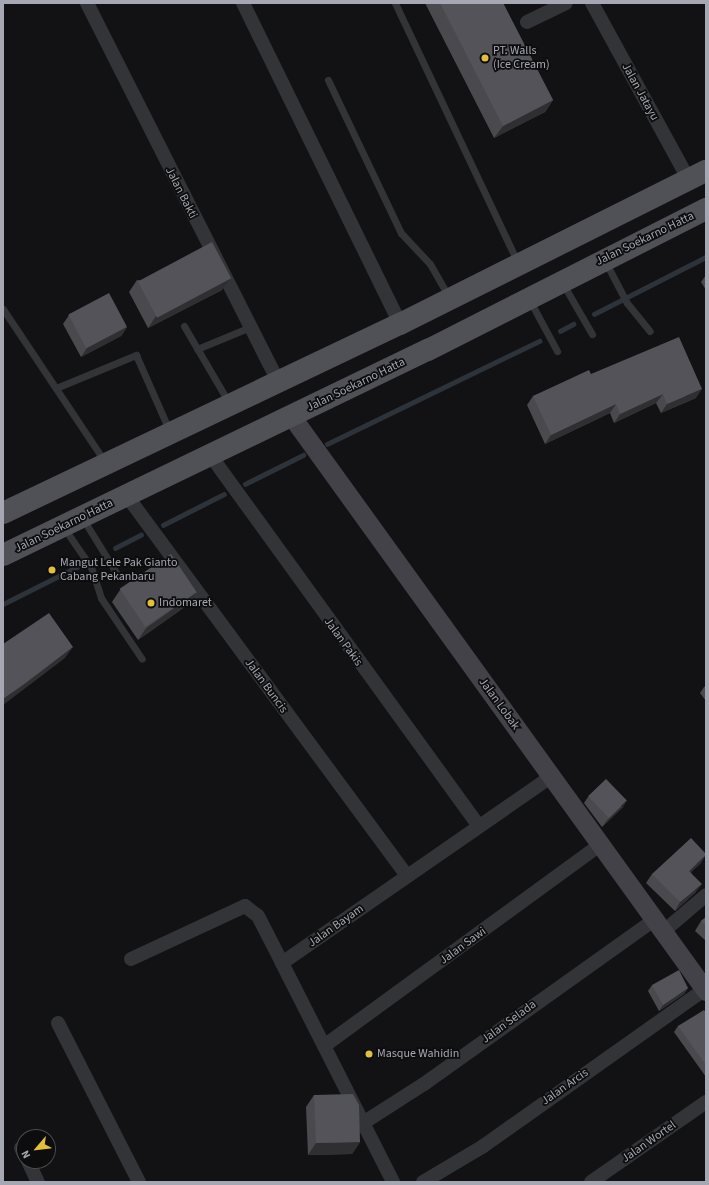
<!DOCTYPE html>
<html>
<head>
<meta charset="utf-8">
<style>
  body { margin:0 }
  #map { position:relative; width:709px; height:1185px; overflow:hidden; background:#121214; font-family:"Source Sans 3",sans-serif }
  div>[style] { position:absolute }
  .stream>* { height:4.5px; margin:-2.25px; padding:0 2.25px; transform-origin:2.25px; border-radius:2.25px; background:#2d333b }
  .lane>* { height:7px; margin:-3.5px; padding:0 3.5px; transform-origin:3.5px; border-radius:3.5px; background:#333438 }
  .street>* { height:14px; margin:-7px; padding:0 7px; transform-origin:7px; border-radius:7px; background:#333438 }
  .secondary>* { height:19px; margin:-9.5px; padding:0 9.5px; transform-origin:9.5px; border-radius:9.5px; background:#424248 }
  .primary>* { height:22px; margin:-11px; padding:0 11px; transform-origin:11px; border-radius:11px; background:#505057 }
  .wall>* { inset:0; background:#49494e }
  .shaded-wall>* { inset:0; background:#2f2f32 }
  .building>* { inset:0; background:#535359; transform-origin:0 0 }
  .dots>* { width:11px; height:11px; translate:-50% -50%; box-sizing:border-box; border:2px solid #0d0d0e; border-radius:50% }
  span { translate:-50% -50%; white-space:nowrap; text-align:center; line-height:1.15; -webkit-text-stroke:3.5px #0d0d0e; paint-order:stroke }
  .poi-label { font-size:12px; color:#a5a7b3 }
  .left { translate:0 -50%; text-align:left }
  .street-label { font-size:12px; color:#a5a7b3 }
  .frame { position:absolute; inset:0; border:4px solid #a5a7b3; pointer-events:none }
  .north { position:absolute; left:16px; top:1129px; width:40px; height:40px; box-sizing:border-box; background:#0d0d0e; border:1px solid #4a4b50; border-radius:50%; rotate:242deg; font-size:11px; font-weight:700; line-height:16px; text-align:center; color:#a5a7b3 }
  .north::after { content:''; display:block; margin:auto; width:14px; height:18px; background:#e2c03c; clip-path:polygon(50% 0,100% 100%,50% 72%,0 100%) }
</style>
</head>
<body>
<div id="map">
  <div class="stream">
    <div style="left:594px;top:314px;width:126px;rotate:-27deg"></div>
    <div style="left:560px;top:331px;width:15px;rotate:-28deg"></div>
    <div style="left:327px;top:444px;width:236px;rotate:-25.9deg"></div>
    <div style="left:245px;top:484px;width:65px;rotate:-26.6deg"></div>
    <div style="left:163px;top:525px;width:68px;rotate:-26.9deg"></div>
    <div style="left:115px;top:548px;width:29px;rotate:-27deg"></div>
    <div style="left:3px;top:604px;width:83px;rotate:-26.6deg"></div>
  </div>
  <div class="lane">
    <div style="left:395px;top:3px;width:288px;rotate:64.7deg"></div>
    <div style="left:328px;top:80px;width:170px;rotate:64.5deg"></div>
    <div style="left:401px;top:233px;width:42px;rotate:46.9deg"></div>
    <div style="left:430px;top:264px;width:38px;rotate:60deg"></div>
    <div style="left:606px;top:263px;width:45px;rotate:62.3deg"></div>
    <div style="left:627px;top:303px;width:36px;rotate:51deg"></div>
    <div style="left:563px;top:284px;width:58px;rotate:59.9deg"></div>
    <div style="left:530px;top:301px;width:57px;rotate:61.6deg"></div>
    <div style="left:3px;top:309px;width:184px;rotate:56.3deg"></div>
    <div style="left:184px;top:326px;width:89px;rotate:59.7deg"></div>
    <div style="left:197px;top:349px;width:57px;rotate:-22.5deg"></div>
    <div style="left:56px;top:388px;width:87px;rotate:-22.4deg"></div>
    <div style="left:136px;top:355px;width:84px;rotate:66.2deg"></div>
    <div style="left:83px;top:519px;width:68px;rotate:58.2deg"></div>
    <div style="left:64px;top:528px;width:47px;rotate:55.3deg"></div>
    <div style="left:91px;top:567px;width:33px;rotate:72deg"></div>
    <div style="left:101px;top:598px;width:73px;rotate:56.1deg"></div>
  </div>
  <div class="street">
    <div style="left:87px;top:3px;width:424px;rotate:63.2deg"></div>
    <div style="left:243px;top:3px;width:357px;rotate:63.9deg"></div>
    <div style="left:592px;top:3px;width:202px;rotate:61.3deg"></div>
    <div style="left:527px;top:22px;width:43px;rotate:-26deg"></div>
    <div style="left:211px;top:456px;width:455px;rotate:54.1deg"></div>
    <div style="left:127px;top:496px;width:472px;rotate:53.6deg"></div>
    <div style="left:664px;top:931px;width:55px;rotate:-40.6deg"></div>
    <div style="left:131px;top:959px;width:126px;rotate:-24.9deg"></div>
    <div style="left:245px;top:906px;width:16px;rotate:38deg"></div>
    <div style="left:258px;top:916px;width:53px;rotate:62.9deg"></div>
    <div style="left:282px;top:963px;width:327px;rotate:-34.7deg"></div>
    <div style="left:282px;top:963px;width:246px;rotate:63.1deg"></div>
    <div style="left:58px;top:1023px;width:178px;rotate:63deg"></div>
    <div style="left:324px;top:1046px;width:341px;rotate:-36.1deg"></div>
    <div style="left:363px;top:1123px;width:72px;rotate:-32.6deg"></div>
    <div style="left:424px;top:1084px;width:284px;rotate:-35.5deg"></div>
    <div style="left:21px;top:1148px;width:7px;rotate:63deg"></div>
    <div style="left:28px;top:1161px;width:23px;rotate:65deg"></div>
    <div style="left:423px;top:1182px;width:69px;rotate:-30.7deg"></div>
    <div style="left:482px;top:1147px;width:273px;rotate:-35.3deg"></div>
    <div style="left:591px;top:1182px;width:140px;rotate:-34.8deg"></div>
  </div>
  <div class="secondary">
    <div style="left:292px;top:417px;width:708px;rotate:54.2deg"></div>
  </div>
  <div class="primary">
    <div style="left:3px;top:513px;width:440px;rotate:-25.5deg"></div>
    <div style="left:400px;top:324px;width:342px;rotate:-26.6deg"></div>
    <div style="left:3px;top:555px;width:472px;rotate:-25.8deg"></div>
    <div style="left:428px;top:350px;width:312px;rotate:-26.9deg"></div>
  </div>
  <div class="wall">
    <div style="clip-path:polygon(425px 3px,503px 3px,553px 100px,545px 112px,494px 138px)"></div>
    <div style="clip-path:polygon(706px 275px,706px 290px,701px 282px)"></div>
    <div style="clip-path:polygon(137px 280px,222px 290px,148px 328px,129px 292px)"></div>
    <div style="clip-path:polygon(69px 315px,127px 327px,121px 336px,81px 357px,63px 324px)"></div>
    <div style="clip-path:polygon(591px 374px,696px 398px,661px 413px,656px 403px,614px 423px,610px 413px,545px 444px,527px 405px,533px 396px)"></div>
    <div style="clip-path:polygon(120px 590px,197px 592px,189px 604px,138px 640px,112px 602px)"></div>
    <div style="clip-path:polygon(706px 686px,706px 701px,700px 693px,704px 687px)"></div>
    <div style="clip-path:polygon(588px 797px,623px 807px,602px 827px,584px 803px)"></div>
    <div style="clip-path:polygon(701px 863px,691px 872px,696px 892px,675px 911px,646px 883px,652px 874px)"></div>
    <div style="clip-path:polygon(706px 917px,706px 941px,695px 931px,701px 921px)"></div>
    <div style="clip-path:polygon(652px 985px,688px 988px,684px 994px,659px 1011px,648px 991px)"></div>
    <div style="clip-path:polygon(706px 1012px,706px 1077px,674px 1032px,678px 1026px)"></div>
    <div style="clip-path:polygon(314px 1095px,360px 1142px,352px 1154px,308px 1155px,306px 1107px)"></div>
  </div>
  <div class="shaded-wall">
    <div style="clip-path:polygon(553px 100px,545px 112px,494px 138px,503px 126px)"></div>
    <div style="clip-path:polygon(231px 278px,222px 290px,148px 328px,156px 316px)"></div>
    <div style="clip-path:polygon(127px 327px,121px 336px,81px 357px,87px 348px)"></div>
    <div style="clip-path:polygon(702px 389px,696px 398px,661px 413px,667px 404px)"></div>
    <div style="clip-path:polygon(663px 394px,656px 403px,614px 423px,620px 414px)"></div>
    <div style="clip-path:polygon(616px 404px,610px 413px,545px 444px,551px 435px)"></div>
    <div style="clip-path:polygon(197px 592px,189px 604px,138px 640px,146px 628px)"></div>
    <div style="clip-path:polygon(73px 647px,65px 658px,15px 696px,3px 705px,3px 699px)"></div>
    <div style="clip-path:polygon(627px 801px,623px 807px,602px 827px,607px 820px)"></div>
    <div style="clip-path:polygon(706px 855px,701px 863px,683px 879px,689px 871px)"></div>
    <div style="clip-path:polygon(702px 884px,696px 892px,675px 911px,680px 902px)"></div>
    <div style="clip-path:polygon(688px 988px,684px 994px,659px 1011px,663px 1005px)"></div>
    <div style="clip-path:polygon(360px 1142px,352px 1154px,308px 1155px,316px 1143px)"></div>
  </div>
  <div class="building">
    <div style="clip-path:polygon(440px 3px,503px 3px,553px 100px,503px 126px)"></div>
    <div style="left:212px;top:242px;width:41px;height:84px;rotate:62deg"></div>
    <div style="left:109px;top:293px;width:38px;height:46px;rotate:62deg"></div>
    <div style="clip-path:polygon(679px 337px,702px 389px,667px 404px,663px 394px,620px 414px,616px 404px,551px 435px,533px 396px,589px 370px,591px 374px)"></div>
    <div style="left:171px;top:554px;width:46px;height:62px;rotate:56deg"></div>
    <div style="clip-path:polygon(49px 613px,73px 647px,23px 685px,3px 699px,3px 644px)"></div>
    <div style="left:606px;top:779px;width:30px;height:25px;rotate:46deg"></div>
    <div style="clip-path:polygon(691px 838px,706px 854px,706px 855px,689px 871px,702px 884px,680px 902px,652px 874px)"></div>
    <div style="clip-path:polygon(706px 917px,706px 926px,701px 921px)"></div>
    <div style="clip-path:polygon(679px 970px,688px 988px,663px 1005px,652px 985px)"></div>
    <div style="clip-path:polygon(704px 1010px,706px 1012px,706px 1065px,678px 1026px)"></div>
    <div style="clip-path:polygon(353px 1094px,359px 1105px,360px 1142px,316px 1143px,314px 1095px)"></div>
  </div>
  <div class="dots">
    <div style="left:485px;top:58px;background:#e2c03c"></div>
    <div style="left:52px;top:570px;background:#e2c03c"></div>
    <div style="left:151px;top:603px;background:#e2c03c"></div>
    <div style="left:369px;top:1054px;background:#e2c03c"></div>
  </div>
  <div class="poi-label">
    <span class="left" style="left:493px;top:58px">PT. Walls<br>(Ice Cream)</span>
    <span class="left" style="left:60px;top:570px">Mangut Lele Pak Gianto<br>Cabang Pekanbaru</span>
    <span class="left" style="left:159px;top:603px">Indomaret</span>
    <span class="left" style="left:377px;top:1054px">Masque Wahidin</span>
  </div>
  <div class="street-label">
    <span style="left:640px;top:92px;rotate:61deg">Jalan Jatayu</span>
    <span style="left:181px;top:193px;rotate:63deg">Jalan Bakti</span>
    <span style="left:645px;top:239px;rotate:-26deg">Jalan Soekarno Hatta</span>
    <span style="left:356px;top:385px;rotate:-26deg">Jalan Soekarno Hatta</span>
    <span style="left:64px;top:526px;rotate:-26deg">Jalan Soekarno Hatta</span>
    <span style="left:343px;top:642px;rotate:54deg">Jalan Pakis</span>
    <span style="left:266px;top:686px;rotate:54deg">Jalan Buncis</span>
    <span style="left:499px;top:704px;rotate:54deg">Jalan Lobak</span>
    <span style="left:336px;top:926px;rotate:-35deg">Jalan Bayam</span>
    <span style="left:463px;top:946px;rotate:-36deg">Jalan Sawi</span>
    <span style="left:509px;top:1022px;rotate:-36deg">Jalan Selada</span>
    <span style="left:565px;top:1087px;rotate:-35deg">Jalan Arcis</span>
    <span style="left:649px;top:1142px;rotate:-35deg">Jalan Wortel</span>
  </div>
  <div class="frame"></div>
  <div class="north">N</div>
</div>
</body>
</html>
